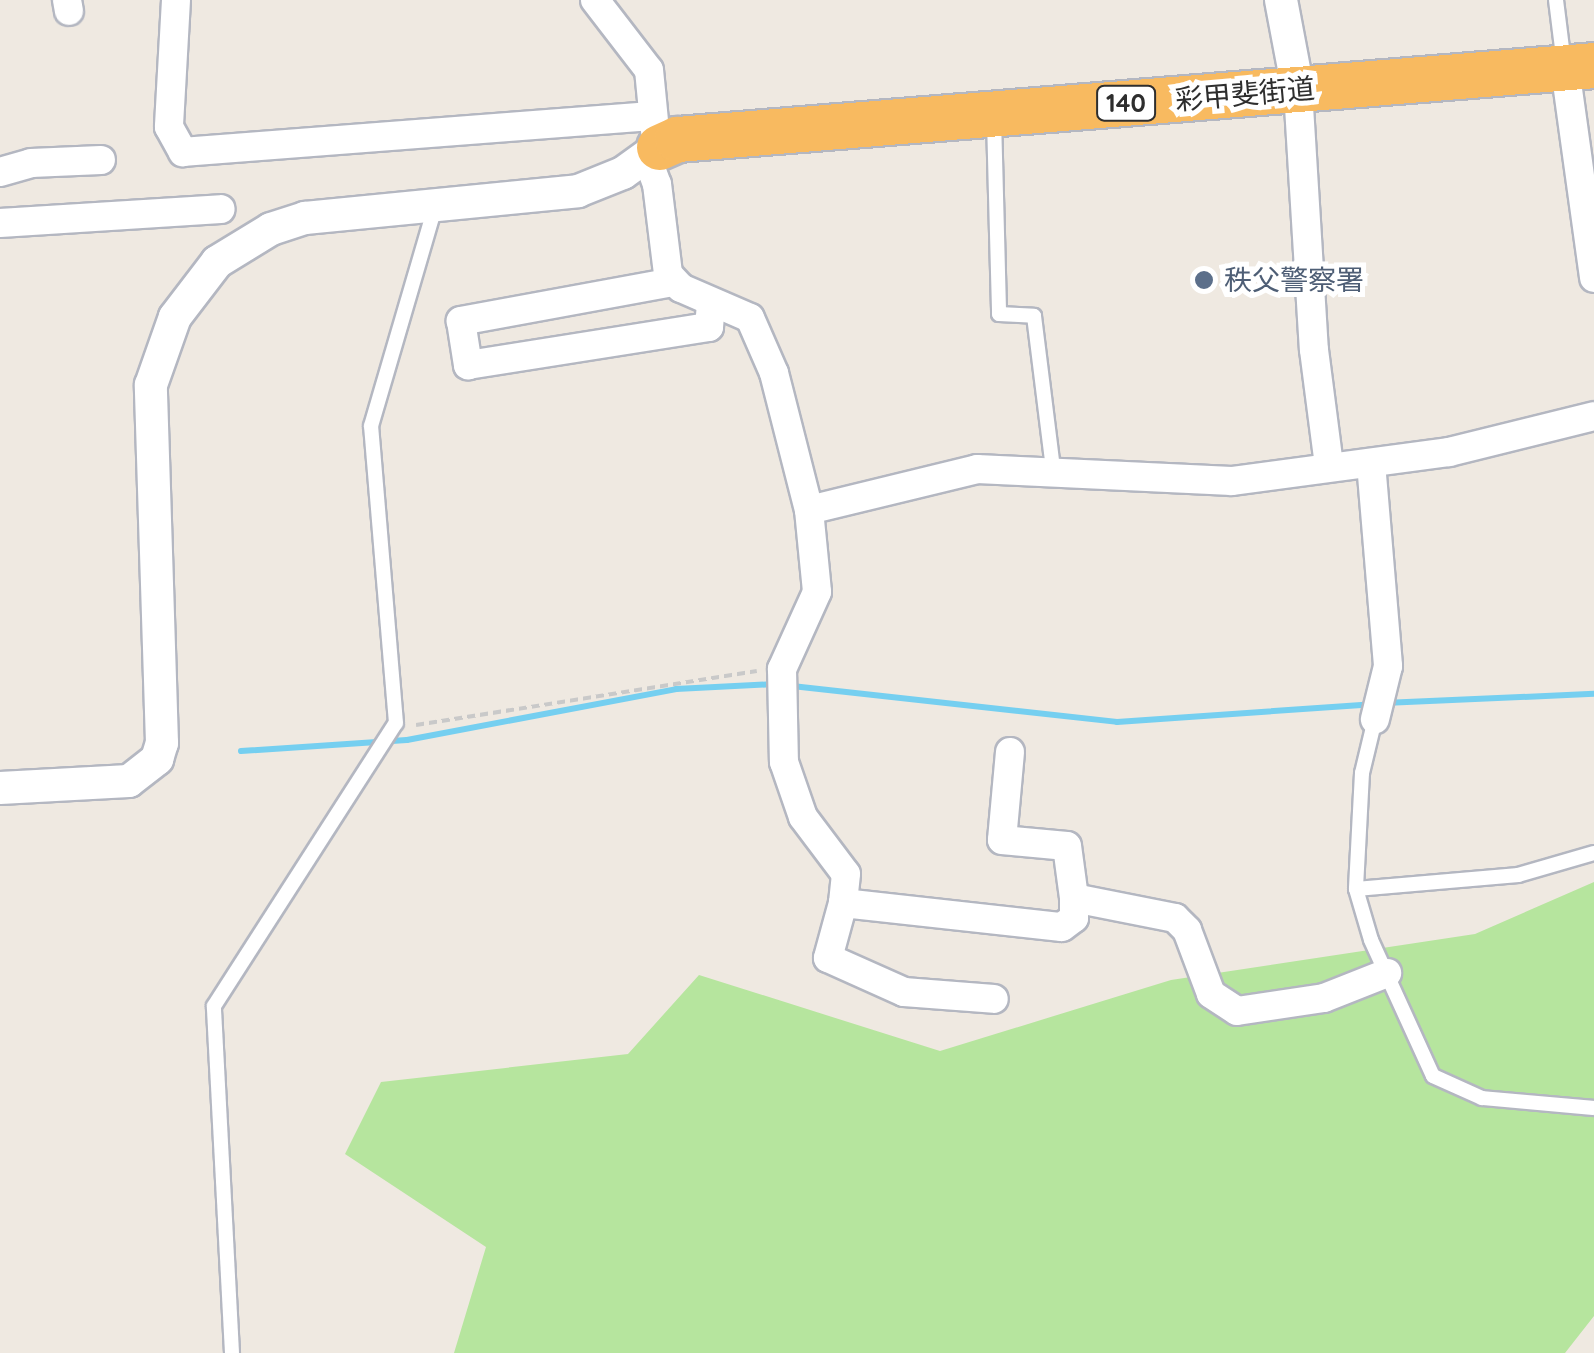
<!DOCTYPE html>
<html>
<head>
<meta charset="utf-8">
<style>
  body { margin:0 }
  #map { position:relative; width:1594px; height:1353px; overflow:hidden; background:#efe9e1; font-family:Quicksand,"Noto Sans JP",sans-serif }
  div>[style] { position:absolute }
  .green>* { inset:0; background:#b6e59e }
  .stream>* { height:6px; margin:-3px; padding:0 3px; transform-origin:3px; border-radius:3px; background:#75cff0 }
  .path>* { height:4px; margin-top:-2px; transform-origin:0; background:repeating-linear-gradient(90deg,#c9c9c9 0 8px,transparent 0 13px) }
  .roads { filter:drop-shadow(2px 0 #b4b7c1) drop-shadow(-2px 0 #b4b7c1) drop-shadow(0 2px #b4b7c1) drop-shadow(0 -2px #b4b7c1) }
  .service>* { height:14px; margin:-7px; padding:0 7px; transform-origin:7px; border-radius:7px; background:#fff }
  .minor>* { height:28px; margin:-14px; padding:0 14px; transform-origin:14px; border-radius:14px; background:#fff }
  .tertiary>* { height:32px; margin:-16px; padding:0 16px; transform-origin:16px; border-radius:16px; background:#fff }
  .trunk>* { height:45px; margin:-22.5px; padding:0 22.5px; transform-origin:22.5px; border-radius:22.5px; background:#f8ba60 }
  .dots>* { width:28px; height:28px; translate:-50% -50%; box-sizing:border-box; border:5px solid #fff; border-radius:50% }
  span { translate:-50% -50%; white-space:nowrap; text-align:center; line-height:1.15; -webkit-text-stroke:10px #fff; paint-order:stroke }
  .shield-label span { padding:2px 8px; background:#fff; border:2px solid; border-radius:8px; -webkit-text-stroke-width:0 }
  .shield-label { font-size:25px; color:#2e2e2e; font-weight:700 }
  .street-label { font-size:28px; color:#2e2e2e }
  .service-label { font-size:28px; color:#4e5e75 }
  .left { translate:0 -50%; text-align:left }
</style>
</head>
<body>
<div id="map">
  <div class="green">
    <div style="clip-path:polygon(1594px 882px,1594px 1316px,1565px 1353px,454px 1353px,486px 1247px,345px 1154px,381px 1082px,628px 1054px,699px 975px,940px 1051px,1171px 980px,1475px 934px)"></div>
  </div>
  <div class="stream">
    <div style="left:792px;top:686px;width:327px;rotate:6.3deg"></div>
    <div style="left:1117px;top:722px;width:256px;rotate:-4deg"></div>
    <div style="left:1384px;top:703px;width:210px;rotate:-2.5deg"></div>
    <div style="left:241px;top:751px;width:166px;rotate:-3.8deg"></div>
    <div style="left:407px;top:740px;width:274px;rotate:-10.7deg"></div>
    <div style="left:676px;top:689px;width:99px;rotate:-2.9deg"></div>
  </div>
  <div class="path">
    <div style="left:416px;top:725px;width:345px;rotate:-9deg"></div>
  </div>
  <div class="roads">
    <div class="service">
      <div style="left:1556px;top:0;width:64px;rotate:82.9deg"></div>
      <div style="left:994px;top:119px;width:195px;rotate:88.5deg"></div>
      <div style="left:999px;top:314px;width:35px;rotate:3deg"></div>
      <div style="left:1034px;top:316px;width:154px;rotate:82.9deg"></div>
      <div style="left:1375px;top:719px;width:56px;rotate:103.5deg"></div>
      <div style="left:1362px;top:773px;width:116px;rotate:93deg"></div>
      <div style="left:1356px;top:889px;width:53px;rotate:73.6deg"></div>
      <div style="left:1371px;top:940px;width:149px;rotate:65.5deg"></div>
      <div style="left:1433px;top:1076px;width:54px;rotate:24.2deg"></div>
      <div style="left:1482px;top:1098px;width:112px;rotate:5.1deg"></div>
      <div style="left:1356px;top:889px;width:163px;rotate:-4.9deg"></div>
      <div style="left:1518px;top:875px;width:79px;rotate:-16.1deg"></div>
      <div style="left:232px;top:1353px;width:347px;rotate:-93deg"></div>
      <div style="left:214px;top:1006px;width:336px;rotate:-57.3deg"></div>
      <div style="left:396px;top:723px;width:298px;rotate:-94.8deg"></div>
      <div style="left:371px;top:426px;width:228px;rotate:-73.7deg"></div>
    </div>
    <div class="minor">
      <div style="left:67px;top:0;width:11px;rotate:80deg"></div>
      <div style="left:176px;top:0;width:127px;rotate:93.2deg"></div>
      <div style="left:169px;top:127px;width:29px;rotate:61deg"></div>
      <div style="left:183px;top:152px;width:469px;rotate:-4.4deg"></div>
      <div style="left:595px;top:0;width:88px;rotate:52.4deg"></div>
      <div style="left:649px;top:70px;width:61px;rotate:84.4deg"></div>
      <div style="left:1565px;top:68px;width:212px;rotate:82.1deg"></div>
      <div style="left:1298px;top:90px;width:260px;rotate:86.5deg"></div>
      <div style="left:1314px;top:350px;width:116px;rotate:82.6deg"></div>
      <div style="left:647px;top:157px;width:29px;rotate:70deg"></div>
      <div style="left:657px;top:184px;width:91px;rotate:83deg"></div>
      <div style="left:668px;top:274px;width:19px;rotate:47deg"></div>
      <div style="left:681px;top:288px;width:75px;rotate:23.5deg"></div>
      <div style="left:750px;top:318px;width:60px;rotate:66.4deg"></div>
      <div style="left:774px;top:373px;width:141px;rotate:75.7deg"></div>
      <div style="left:809px;top:510px;width:82px;rotate:84.4deg"></div>
      <div style="left:817px;top:592px;width:85px;rotate:114.4deg"></div>
      <div style="left:782px;top:669px;width:93px;rotate:88.8deg"></div>
      <div style="left:784px;top:762px;width:58px;rotate:70.9deg"></div>
      <div style="left:803px;top:817px;width:71px;rotate:53deg"></div>
      <div style="left:846px;top:874px;width:29px;rotate:96deg"></div>
      <div style="left:843px;top:903px;width:220px;rotate:6.3deg"></div>
      <div style="left:1062px;top:927px;width:15px;rotate:-37deg"></div>
      <div style="left:1074px;top:918px;width:20px;rotate:-90deg"></div>
      <div style="left:1074px;top:898px;width:103px;rotate:11.2deg"></div>
      <div style="left:1175px;top:918px;width:17px;rotate:45deg"></div>
      <div style="left:1187px;top:930px;width:68px;rotate:69.4deg"></div>
      <div style="left:1211px;top:994px;width:31px;rotate:33deg"></div>
      <div style="left:1237px;top:1011px;width:88px;rotate:-8.5deg"></div>
      <div style="left:1324px;top:998px;width:68px;rotate:-21.6deg"></div>
      <div style="left:0;top:172px;width:32px;rotate:-16deg"></div>
      <div style="left:31px;top:163px;width:70px;rotate:-2.5deg"></div>
      <div style="left:0;top:223px;width:221px;rotate:-3.6deg"></div>
      <div style="left:673px;top:282px;width:216px;rotate:169.6deg"></div>
      <div style="left:461px;top:321px;width:45px;rotate:81deg"></div>
      <div style="left:468px;top:365px;width:244px;rotate:-9deg"></div>
      <div style="left:709px;top:327px;width:24px;rotate:-85deg"></div>
      <div style="left:1371px;top:463px;width:204px;rotate:85.2deg"></div>
      <div style="left:1388px;top:666px;width:55px;rotate:103.8deg"></div>
      <div style="left:809px;top:510px;width:173px;rotate:-13.7deg"></div>
      <div style="left:977px;top:469px;width:255px;rotate:2.7deg"></div>
      <div style="left:1232px;top:481px;width:219px;rotate:-7.6deg"></div>
      <div style="left:1449px;top:452px;width:149px;rotate:-13.9deg"></div>
      <div style="left:1010px;top:752px;width:88px;rotate:95.2deg"></div>
      <div style="left:1002px;top:840px;width:65px;rotate:5.3deg"></div>
      <div style="left:1067px;top:846px;width:52px;rotate:82.3deg"></div>
      <div style="left:843px;top:903px;width:57px;rotate:105.3deg"></div>
      <div style="left:828px;top:958px;width:83px;rotate:24.1deg"></div>
      <div style="left:904px;top:992px;width:90px;rotate:4.4deg"></div>
    </div>
    <div class="tertiary">
      <div style="left:1281px;top:0;width:92px;rotate:79.3deg"></div>
      <div style="left:0;top:788px;width:129px;rotate:-3.1deg"></div>
      <div style="left:129px;top:781px;width:36px;rotate:-38deg"></div>
      <div style="left:157px;top:759px;width:17px;rotate:-73deg"></div>
      <div style="left:162px;top:743px;width:358px;rotate:-91.8deg"></div>
      <div style="left:151px;top:385px;width:72px;rotate:-70.6deg"></div>
      <div style="left:175px;top:317px;width:69px;rotate:-52.6deg"></div>
      <div style="left:217px;top:262px;width:63px;rotate:-31.4deg"></div>
      <div style="left:271px;top:229px;width:36px;rotate:-18deg"></div>
      <div style="left:305px;top:218px;width:274px;rotate:-5.6deg"></div>
      <div style="left:578px;top:191px;width:48px;rotate:-21.8deg"></div>
      <div style="left:623px;top:173px;width:44px;rotate:-35.8deg"></div>
    </div>
    <div class="trunk">
      <div style="left:659px;top:147px;width:20px;rotate:-24deg"></div>
      <div style="left:677px;top:139px;width:920px;rotate:-4.61deg"></div>
    </div>
  </div>
  <div class="dots">
    <div style="left:1204px;top:280px;background:#5c6f8a"></div>
  </div>
  <div class="shield-label">
    <span style="left:1126px;top:103px">140</span>
  </div>
  <div class="street-label">
    <span style="left:1245px;top:94px;rotate:-5deg">彩甲斐街道</span>
  </div>
  <div class="service-label">
    <span class="left" style="left:1224px;top:280px">秩父警察署</span>
  </div>
</div>
</body>
</html>
